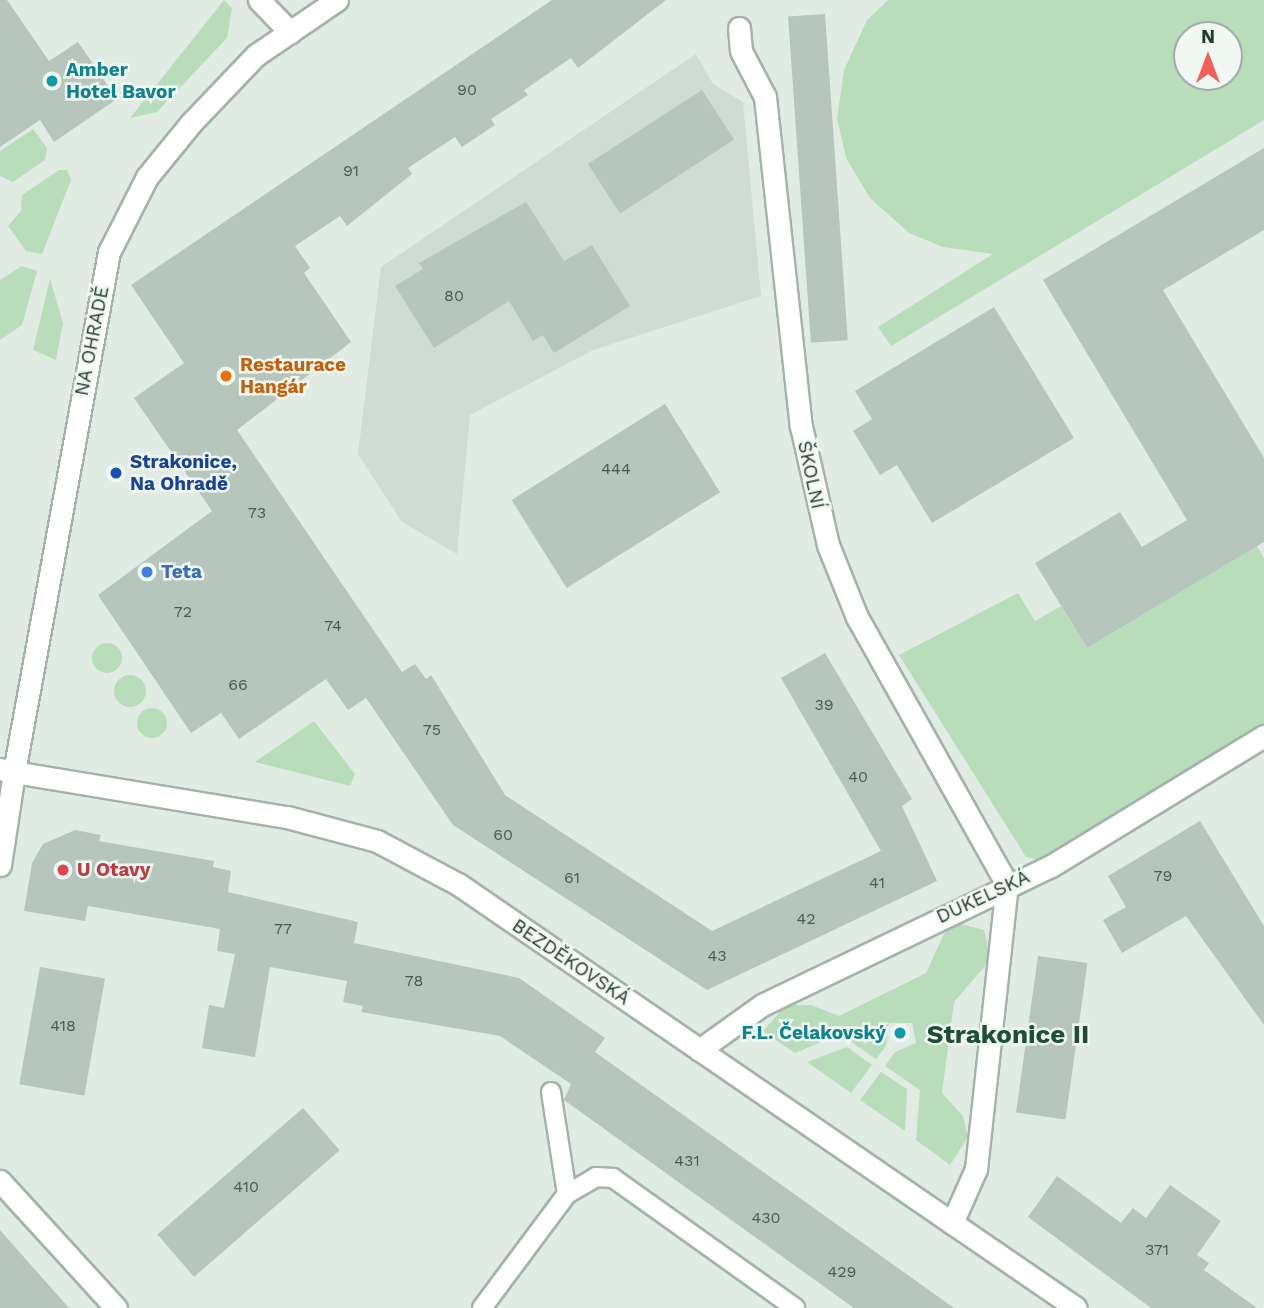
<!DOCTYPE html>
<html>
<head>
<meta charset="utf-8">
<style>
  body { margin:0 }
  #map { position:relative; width:1264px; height:1308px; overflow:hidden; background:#e0ebe4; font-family:"Work Sans",sans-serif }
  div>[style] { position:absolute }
  .built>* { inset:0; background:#cfdbd3 }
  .green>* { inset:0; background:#b9ddbb }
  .round { border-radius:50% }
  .building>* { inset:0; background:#b6c6bd; transform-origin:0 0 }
  .roads { filter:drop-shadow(2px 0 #a3b3aa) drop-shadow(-2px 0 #a3b3aa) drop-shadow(0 2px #a3b3aa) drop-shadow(0 -2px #a3b3aa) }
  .lane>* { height:18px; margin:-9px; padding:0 9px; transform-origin:9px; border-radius:9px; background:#fff }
  .street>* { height:21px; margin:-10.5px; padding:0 10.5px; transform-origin:10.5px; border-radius:10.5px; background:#fff }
  .secondary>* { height:21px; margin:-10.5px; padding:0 10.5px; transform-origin:10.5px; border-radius:10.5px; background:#fff }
  .dots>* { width:19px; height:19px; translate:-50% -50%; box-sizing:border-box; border:4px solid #f1f8f3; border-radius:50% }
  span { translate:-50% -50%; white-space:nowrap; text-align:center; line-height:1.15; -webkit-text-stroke:5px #f1f8f3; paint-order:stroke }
  .number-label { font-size:16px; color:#465e52 }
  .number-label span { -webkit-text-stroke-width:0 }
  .culture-label { font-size:19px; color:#0d838f; font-weight:700 }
  .left { translate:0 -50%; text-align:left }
  .right { translate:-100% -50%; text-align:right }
  .street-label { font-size:19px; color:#213c2f }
  .food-label { font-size:19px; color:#c56008; font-weight:700 }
  .transit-label { font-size:19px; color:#164399; font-weight:700 }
  .shop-label { font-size:19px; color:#366cbe; font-weight:700 }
  .health-label { font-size:19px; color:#be3a42; font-weight:700 }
  .district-label { font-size:26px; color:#1d4e38; font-weight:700 }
  .north { position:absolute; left:1173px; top:21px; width:70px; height:70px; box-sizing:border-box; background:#f1f8f3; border:2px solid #9eada5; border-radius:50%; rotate:0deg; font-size:19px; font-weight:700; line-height:28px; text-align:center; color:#213c2f }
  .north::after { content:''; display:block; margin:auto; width:24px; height:32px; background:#f35e57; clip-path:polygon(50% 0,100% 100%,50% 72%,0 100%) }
</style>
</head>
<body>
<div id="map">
  <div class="built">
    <div style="clip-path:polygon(696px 54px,713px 84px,743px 102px,761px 296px,593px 350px,470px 415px,457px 554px,402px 522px,358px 454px,381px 267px)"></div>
  </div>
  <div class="green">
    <div style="clip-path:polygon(224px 0,232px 8px,227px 38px,157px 112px,130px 118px)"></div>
    <div style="clip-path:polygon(evenodd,888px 0,1264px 0,1264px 120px,891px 346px,878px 327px,993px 254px,943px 247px,909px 233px,870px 198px,846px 158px,837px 118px,844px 70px,867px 20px,888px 0,1187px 35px,1229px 35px,1229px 77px,1187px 77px,1187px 35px)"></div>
    <div style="clip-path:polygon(33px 129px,47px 148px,45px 160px,13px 182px,0 176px,0 151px)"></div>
    <div style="clip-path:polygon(59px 170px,67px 170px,71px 180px,42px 254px,26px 251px,8px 226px,21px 211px,22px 195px)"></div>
    <div style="clip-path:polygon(22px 266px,37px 271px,22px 325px,0 340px,0 280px)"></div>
    <div style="clip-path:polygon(50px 279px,63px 323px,56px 360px,33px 350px)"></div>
    <div style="clip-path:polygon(1257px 546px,1264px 558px,1264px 724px,1041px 860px,1026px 857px,899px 655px,1018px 593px,1035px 621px,1061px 606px,1087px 648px)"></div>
    <div class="round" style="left:92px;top:643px;width:30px;height:30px"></div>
    <div class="round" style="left:114px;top:675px;width:32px;height:32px"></div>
    <div class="round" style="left:137px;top:708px;width:30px;height:30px"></div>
    <div style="clip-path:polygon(314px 721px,355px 774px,350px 786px,255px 762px)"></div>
    <div style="clip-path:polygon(957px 923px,984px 930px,991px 959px,954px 1002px,942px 1093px,963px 1116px,968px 1137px,950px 1165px,916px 1140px,920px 1090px,885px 1066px,895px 1052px,916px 1043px,912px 1023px,889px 1023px,886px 1046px,876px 1059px,840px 1034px,795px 1053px,763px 1031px,786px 1005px,811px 1005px,839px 1016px,926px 973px,944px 934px)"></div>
    <div style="clip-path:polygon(847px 1047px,872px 1065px,851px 1093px,807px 1062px)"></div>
    <div style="clip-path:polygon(881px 1072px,907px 1089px,905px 1131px,860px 1100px)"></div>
  </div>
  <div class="building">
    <div style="clip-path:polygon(0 0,7px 0,49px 61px,78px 42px,117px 99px,54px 142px,40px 120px,0 147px)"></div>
    <div style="clip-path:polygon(552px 0,666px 0,578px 68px,571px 58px,524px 90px,528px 95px,491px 119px,495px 125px,462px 147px,455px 137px,408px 168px,412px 174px,347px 226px,340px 216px,295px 246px,310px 268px,304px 273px,351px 342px,237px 430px,402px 672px,415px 664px,426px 679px,431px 675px,505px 795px,712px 931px,881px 851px,781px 678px,825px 653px,912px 799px,902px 806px,937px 881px,707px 990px,453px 825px,366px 698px,348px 710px,326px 679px,239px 739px,221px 713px,191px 733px,98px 595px,212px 511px,134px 398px,184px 363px,131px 285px)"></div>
    <div style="left:825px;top:14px;width:327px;height:37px;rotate:86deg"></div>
    <div style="left:702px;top:90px;width:59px;height:136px;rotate:57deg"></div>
    <div style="clip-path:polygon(1264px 148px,1264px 230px,1163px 290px,1264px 458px,1264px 542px,1087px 648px,1035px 563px,1120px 512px,1142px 547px,1187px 520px,1043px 280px)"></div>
    <div style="clip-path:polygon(526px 202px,564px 261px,592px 245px,630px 306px,554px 353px,543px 335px,533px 341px,509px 301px,434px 348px,395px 286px,423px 269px,419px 263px)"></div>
    <div style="clip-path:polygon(994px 307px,1074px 438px,932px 523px,897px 465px,880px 475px,853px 431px,872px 419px,855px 391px)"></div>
    <div style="left:665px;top:404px;width:104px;height:181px;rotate:58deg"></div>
    <div style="clip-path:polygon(1200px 821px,1264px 926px,1264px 1025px,1186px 916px,1122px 953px,1103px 920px,1126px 907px,1108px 876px)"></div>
    <div style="clip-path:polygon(75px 830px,101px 835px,99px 841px,214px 861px,213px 867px,231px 871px,228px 892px,358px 922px,354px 943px,519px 978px,605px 1038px,595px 1052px,954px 1308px,854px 1308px,564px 1100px,571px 1084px,500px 1036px,361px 1012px,363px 1006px,343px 1002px,347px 981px,270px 967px,255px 1057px,202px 1048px,209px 1005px,224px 1008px,235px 954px,217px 951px,220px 929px,88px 906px,85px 921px,24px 911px,32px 863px,43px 844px)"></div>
    <div style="left:1038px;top:956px;width:50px;height:158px;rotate:8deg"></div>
    <div style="left:40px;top:967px;width:66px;height:119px;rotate:10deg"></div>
    <div style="left:303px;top:1108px;width:56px;height:193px;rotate:49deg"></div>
    <div style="clip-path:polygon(1057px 1176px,1121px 1223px,1133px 1208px,1146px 1218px,1170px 1185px,1221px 1221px,1197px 1255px,1209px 1263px,1204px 1270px,1257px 1308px,1151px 1308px,1028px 1217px)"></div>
    <div style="clip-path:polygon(0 1230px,69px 1308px,0 1308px)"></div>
  </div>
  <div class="roads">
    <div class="lane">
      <div style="left:551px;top:1092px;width:103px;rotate:81.1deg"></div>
      <div style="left:482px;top:1308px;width:142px;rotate:-53.3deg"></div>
      <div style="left:567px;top:1194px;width:34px;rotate:-30deg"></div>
      <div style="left:596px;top:1177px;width:17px;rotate:3deg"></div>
      <div style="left:613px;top:1178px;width:224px;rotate:35.5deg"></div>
    </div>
    <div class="street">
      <div style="left:259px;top:0;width:45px;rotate:45.9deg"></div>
      <div style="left:739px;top:28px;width:23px;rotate:85deg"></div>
      <div style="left:741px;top:51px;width:52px;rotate:62.4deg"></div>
      <div style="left:765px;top:97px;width:331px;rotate:83.8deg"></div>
      <div style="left:801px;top:426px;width:122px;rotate:77.2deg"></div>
      <div style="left:828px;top:545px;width:78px;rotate:68.1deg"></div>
      <div style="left:857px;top:617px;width:306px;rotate:60.7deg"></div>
      <div style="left:0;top:865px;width:94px;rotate:-81.4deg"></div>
      <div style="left:14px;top:772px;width:277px;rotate:9.4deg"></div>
      <div style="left:287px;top:817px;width:93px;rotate:14.9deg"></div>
      <div style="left:377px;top:841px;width:92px;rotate:28deg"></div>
      <div style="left:458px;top:884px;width:749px;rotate:34.45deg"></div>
      <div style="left:699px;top:1050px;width:77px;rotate:-35.5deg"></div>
      <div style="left:762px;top:1005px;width:321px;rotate:-25.7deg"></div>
      <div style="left:1051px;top:866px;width:250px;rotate:-31.4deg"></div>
      <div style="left:0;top:1181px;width:172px;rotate:47.6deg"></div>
      <div style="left:952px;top:1223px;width:59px;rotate:-66deg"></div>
      <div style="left:976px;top:1169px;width:287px;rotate:-83.8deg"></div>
    </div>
    <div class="secondary">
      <div style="left:0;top:769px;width:14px;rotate:12deg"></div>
      <div style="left:14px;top:772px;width:529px;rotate:-79.65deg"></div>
      <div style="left:109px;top:252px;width:84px;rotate:-63.1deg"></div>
      <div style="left:147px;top:177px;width:70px;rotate:-50.8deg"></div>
      <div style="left:191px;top:123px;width:94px;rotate:-46.3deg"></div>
      <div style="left:256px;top:55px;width:98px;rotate:-34.2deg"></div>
    </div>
  </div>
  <div class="dots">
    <div style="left:52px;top:81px;background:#0f9aa8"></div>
    <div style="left:226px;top:376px;background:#e8710a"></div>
    <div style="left:116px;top:473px;background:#1a4fb4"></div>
    <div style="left:147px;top:572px;background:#3f7fe0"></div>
    <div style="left:63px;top:870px;background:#e0444e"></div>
    <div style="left:900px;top:1033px;background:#0f9aa8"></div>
  </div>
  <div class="number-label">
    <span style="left:467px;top:90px">90</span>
    <span style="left:351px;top:171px">91</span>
    <span style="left:454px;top:296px">80</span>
    <span style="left:616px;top:469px">444</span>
    <span style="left:257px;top:513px">73</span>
    <span style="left:183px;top:612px">72</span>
    <span style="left:333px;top:626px">74</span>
    <span style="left:238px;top:685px">66</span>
    <span style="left:824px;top:705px">39</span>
    <span style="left:432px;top:730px">75</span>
    <span style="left:858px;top:777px">40</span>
    <span style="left:503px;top:835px">60</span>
    <span style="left:1163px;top:876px">79</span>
    <span style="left:572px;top:878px">61</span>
    <span style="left:877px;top:883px">41</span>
    <span style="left:806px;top:919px">42</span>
    <span style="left:283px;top:929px">77</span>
    <span style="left:717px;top:956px">43</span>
    <span style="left:414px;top:981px">78</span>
    <span style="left:63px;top:1026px">418</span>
    <span style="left:687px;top:1161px">431</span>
    <span style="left:246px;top:1187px">410</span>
    <span style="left:766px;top:1218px">430</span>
    <span style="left:1157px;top:1250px">371</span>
    <span style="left:842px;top:1272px">429</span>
  </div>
  <div class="culture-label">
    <span class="left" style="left:66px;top:81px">Amber<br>Hotel Bavor</span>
    <span class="right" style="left:886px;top:1033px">F.L. Čelakovský</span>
  </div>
  <div class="street-label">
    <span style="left:92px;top:341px;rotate:-79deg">NA OHRADĚ</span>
    <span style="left:811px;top:475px;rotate:78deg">ŠKOLNÍ</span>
    <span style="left:983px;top:897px;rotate:-25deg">DUKELSKÁ</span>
    <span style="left:571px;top:962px;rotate:34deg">BEZDĚKOVSKÁ</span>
  </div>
  <div class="food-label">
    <span class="left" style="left:240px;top:376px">Restaurace<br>Hangár</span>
  </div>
  <div class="transit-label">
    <span class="left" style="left:130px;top:473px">Strakonice,<br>Na Ohradě</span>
  </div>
  <div class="shop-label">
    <span class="left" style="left:161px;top:572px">Teta</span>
  </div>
  <div class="health-label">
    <span class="left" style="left:77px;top:870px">U Otavy</span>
  </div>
  <div class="district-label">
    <span style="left:1008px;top:1035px">Strakonice II</span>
  </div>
  <div class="north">N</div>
</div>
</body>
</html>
